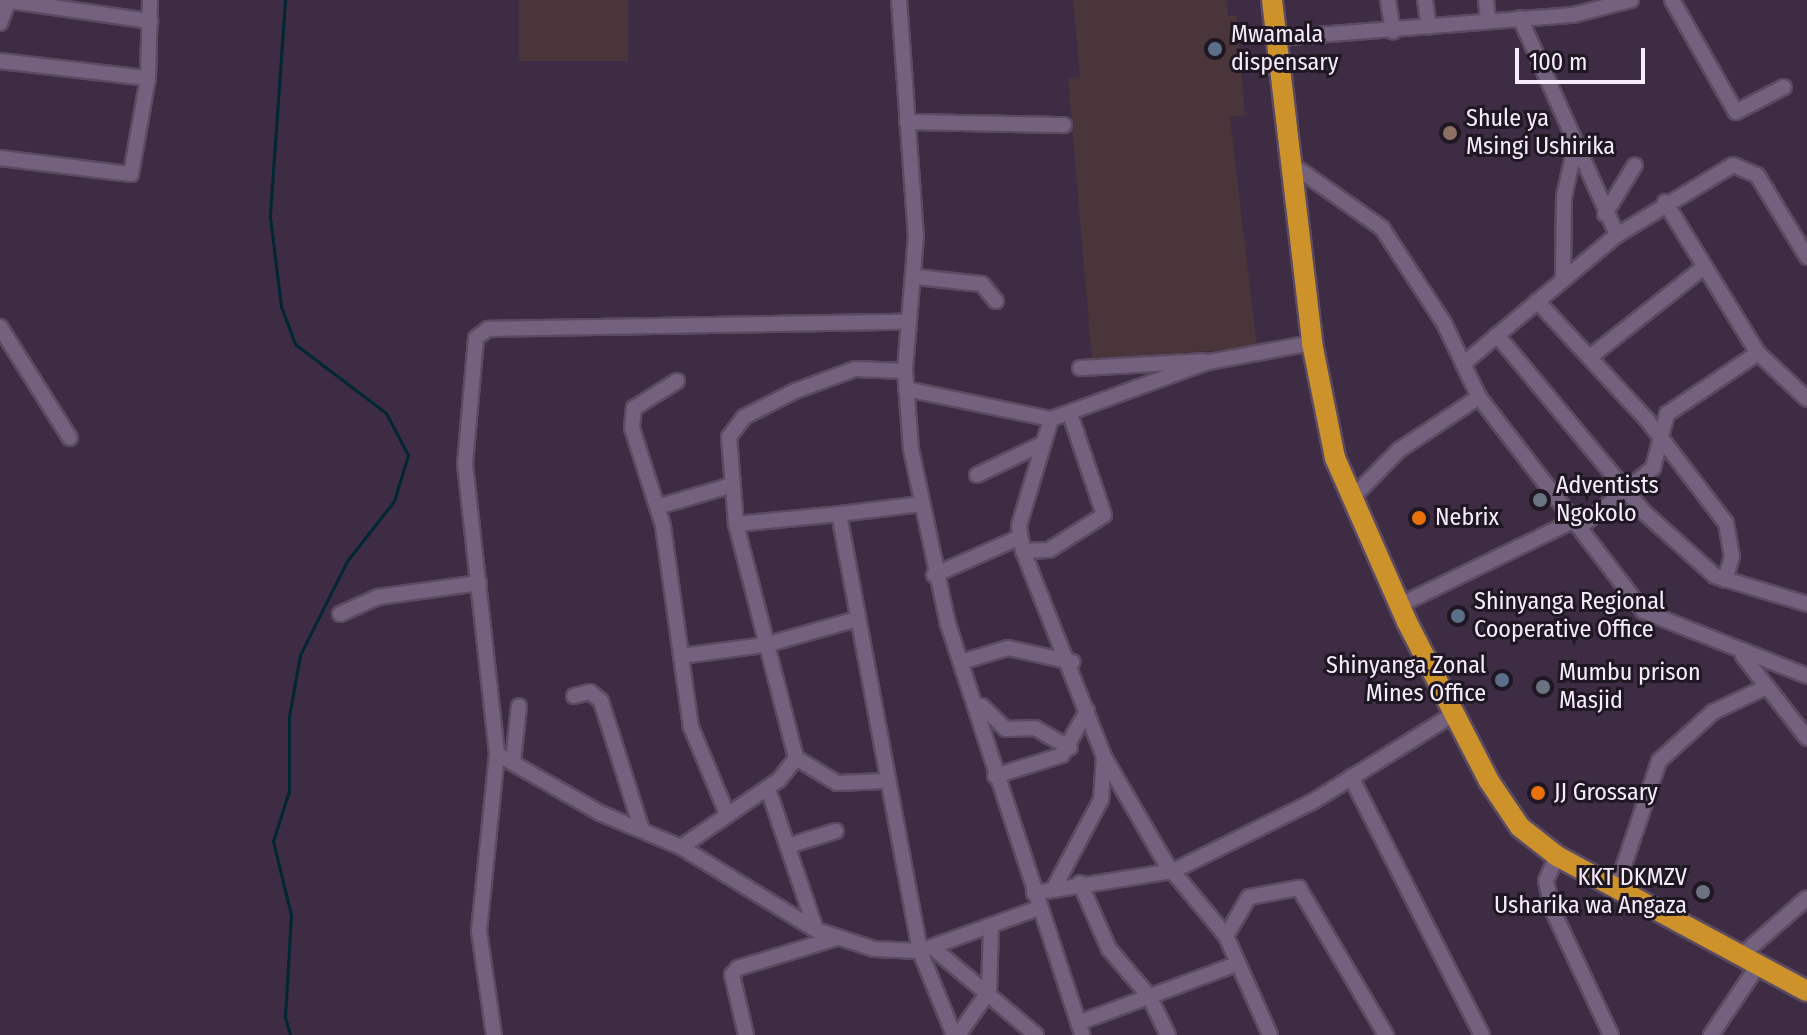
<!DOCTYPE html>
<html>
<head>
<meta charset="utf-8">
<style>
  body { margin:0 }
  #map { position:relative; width:1807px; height:1035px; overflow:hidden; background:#3d2c44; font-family:"Fira Sans Condensed",sans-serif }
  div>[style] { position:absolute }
  .industrial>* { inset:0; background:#49353a; transform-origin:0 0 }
  .stream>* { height:3px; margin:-1.5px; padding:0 1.5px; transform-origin:1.5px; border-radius:1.5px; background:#002733 }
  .roads { filter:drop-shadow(2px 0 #5b4b61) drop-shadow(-2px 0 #5b4b61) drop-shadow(0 2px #5b4b61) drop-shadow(0 -2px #5b4b61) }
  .minor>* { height:14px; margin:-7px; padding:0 7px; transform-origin:7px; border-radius:7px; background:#74617d }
  .highway>* { height:20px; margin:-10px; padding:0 10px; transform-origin:10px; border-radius:10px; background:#ce922b }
  .dots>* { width:22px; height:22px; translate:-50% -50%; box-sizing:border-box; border:4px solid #1f1823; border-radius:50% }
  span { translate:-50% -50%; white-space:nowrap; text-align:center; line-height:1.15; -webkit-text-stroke:6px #1f1823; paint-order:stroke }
  .poi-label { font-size:24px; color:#f7ecfc }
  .left { translate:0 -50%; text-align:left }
  .right { translate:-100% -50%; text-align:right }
  .scale { position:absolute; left:1515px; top:48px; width:130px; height:36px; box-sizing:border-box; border:4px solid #f7ecfc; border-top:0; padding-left:10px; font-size:24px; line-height:28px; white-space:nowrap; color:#f7ecfc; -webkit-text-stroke:6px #1f1823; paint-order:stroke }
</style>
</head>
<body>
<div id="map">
  <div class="industrial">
    <div style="left:519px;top:0;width:109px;height:61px"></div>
    <div style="clip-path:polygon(1073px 0,1227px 0,1228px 16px,1237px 16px,1245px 115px,1230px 117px,1257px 347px,1092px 360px,1068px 79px,1080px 77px)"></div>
  </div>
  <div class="stream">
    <div style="left:285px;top:0;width:218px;rotate:94deg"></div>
    <div style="left:270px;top:217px;width:90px;rotate:83deg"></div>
    <div style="left:281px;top:306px;width:40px;rotate:69.8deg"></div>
    <div style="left:295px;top:344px;width:114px;rotate:37.2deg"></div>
    <div style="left:386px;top:413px;width:47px;rotate:62.4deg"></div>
    <div style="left:408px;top:455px;width:48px;rotate:106.9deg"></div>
    <div style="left:394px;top:501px;width:76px;rotate:128.1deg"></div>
    <div style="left:347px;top:561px;width:105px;rotate:116.6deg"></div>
    <div style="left:300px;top:655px;width:63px;rotate:100.1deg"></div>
    <div style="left:289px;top:717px;width:74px;rotate:90deg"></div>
    <div style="left:289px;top:791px;width:52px;rotate:107.7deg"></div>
    <div style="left:273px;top:841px;width:76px;rotate:76.3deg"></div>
    <div style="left:291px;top:915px;width:102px;rotate:93.4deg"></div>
    <div style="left:285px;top:1017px;width:19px;rotate:74deg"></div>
  </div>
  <div class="roads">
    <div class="minor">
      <div style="left:4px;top:0;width:148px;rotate:8.2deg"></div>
      <div style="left:899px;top:0;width:237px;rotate:85.9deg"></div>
      <div style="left:916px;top:236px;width:135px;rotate:94.7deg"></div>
      <div style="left:905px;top:371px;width:78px;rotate:85.6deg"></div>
      <div style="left:911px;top:449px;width:179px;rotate:78.1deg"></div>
      <div style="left:948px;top:624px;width:432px;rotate:71.9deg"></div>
      <div style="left:1388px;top:0;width:32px;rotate:81deg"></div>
      <div style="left:1425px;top:0;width:27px;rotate:82deg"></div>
      <div style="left:1486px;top:0;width:19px;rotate:84deg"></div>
      <div style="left:1672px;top:0;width:129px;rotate:60.3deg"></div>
      <div style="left:1736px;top:112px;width:54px;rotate:-27.5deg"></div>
      <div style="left:1520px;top:18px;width:238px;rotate:65.9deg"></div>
      <div style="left:0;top:23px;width:25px;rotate:-69deg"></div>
      <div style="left:1279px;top:38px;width:295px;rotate:-4.5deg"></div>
      <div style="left:1573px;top:15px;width:60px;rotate:-14.5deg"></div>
      <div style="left:0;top:61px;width:149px;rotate:6.6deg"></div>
      <div style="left:907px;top:122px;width:157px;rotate:1.1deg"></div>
      <div style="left:0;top:158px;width:132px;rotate:7deg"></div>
      <div style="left:131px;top:174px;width:97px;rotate:-80deg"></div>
      <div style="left:148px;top:78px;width:78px;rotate:-88.5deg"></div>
      <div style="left:1294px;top:166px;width:108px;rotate:35.2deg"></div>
      <div style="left:1382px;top:228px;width:113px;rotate:56.9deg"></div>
      <div style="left:1444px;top:323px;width:82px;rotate:64.7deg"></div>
      <div style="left:1479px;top:397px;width:270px;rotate:52.5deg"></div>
      <div style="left:1643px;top:611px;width:176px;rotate:21.6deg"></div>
      <div style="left:1665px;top:202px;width:177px;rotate:58.4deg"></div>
      <div style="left:1758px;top:353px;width:67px;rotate:43.2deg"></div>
      <div style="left:1605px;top:214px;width:57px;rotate:-58.5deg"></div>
      <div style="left:916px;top:277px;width:66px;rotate:6.1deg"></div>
      <div style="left:982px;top:284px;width:22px;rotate:51deg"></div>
      <div style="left:1563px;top:278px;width:81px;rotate:-89.3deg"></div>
      <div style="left:1564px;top:197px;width:51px;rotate:-77.6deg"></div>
      <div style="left:1537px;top:301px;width:163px;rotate:47.2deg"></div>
      <div style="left:1648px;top:421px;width:128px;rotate:52.6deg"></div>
      <div style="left:1726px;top:523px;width:34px;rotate:80deg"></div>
      <div style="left:1732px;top:556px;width:25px;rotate:106deg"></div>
      <div style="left:0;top:327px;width:131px;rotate:57.8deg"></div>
      <div style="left:1497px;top:335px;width:230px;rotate:50.3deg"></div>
      <div style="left:1644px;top:512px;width:96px;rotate:42deg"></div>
      <div style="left:1715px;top:576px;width:96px;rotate:16.9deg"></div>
      <div style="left:1590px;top:357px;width:145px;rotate:-38.3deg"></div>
      <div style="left:1463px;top:364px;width:201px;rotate:-40deg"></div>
      <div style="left:1617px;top:235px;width:135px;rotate:-31.1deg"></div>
      <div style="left:1733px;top:165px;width:26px;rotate:23deg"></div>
      <div style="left:1757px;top:175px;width:96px;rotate:58.6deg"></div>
      <div style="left:1080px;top:368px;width:124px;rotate:-3.2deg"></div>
      <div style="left:677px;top:381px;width:51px;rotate:147.9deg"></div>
      <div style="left:634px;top:408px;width:20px;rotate:96deg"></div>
      <div style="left:632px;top:428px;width:103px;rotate:72.4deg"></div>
      <div style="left:663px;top:526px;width:203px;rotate:82.1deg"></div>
      <div style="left:691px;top:727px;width:94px;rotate:67.5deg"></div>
      <div style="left:906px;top:389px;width:148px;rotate:11.7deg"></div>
      <div style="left:1051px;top:419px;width:167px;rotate:-20deg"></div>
      <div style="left:1208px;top:362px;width:106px;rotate:-10.4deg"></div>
      <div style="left:1051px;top:419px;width:112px;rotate:106.7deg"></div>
      <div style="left:1019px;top:526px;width:25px;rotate:81deg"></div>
      <div style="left:1023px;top:551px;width:221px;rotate:68.5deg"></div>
      <div style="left:1104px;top:757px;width:121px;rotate:59.8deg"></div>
      <div style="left:1165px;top:862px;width:96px;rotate:50.5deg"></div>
      <div style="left:1226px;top:936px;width:108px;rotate:66deg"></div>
      <div style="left:977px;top:475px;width:72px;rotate:-25.5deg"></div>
      <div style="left:1352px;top:498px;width:67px;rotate:-45.6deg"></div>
      <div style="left:1399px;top:450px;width:96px;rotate:-33.5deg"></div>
      <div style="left:921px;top:504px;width:83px;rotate:173deg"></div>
      <div style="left:839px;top:514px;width:444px;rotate:79.5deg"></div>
      <div style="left:920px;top:951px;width:91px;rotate:68deg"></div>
      <div style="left:657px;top:507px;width:75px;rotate:-16.3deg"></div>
      <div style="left:736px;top:524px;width:103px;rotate:-5.5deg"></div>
      <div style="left:1580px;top:527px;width:94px;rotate:-38.9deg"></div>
      <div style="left:1653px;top:468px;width:56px;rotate:-75.5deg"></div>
      <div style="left:1667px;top:414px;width:110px;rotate:-33.8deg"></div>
      <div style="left:1023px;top:551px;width:26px;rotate:-2deg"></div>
      <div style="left:1049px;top:550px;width:65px;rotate:-32.5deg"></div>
      <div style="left:1104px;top:515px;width:107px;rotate:-108.6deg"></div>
      <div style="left:934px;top:575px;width:92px;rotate:-23.8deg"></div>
      <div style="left:1400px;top:605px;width:195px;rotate:-25.9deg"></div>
      <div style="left:340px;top:614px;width:42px;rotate:-24.1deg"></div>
      <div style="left:378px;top:597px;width:102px;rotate:-7.9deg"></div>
      <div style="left:681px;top:656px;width:85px;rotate:-7.5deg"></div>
      <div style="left:765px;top:645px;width:92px;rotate:-15.7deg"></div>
      <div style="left:1743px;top:656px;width:104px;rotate:52deg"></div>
      <div style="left:961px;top:662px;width:49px;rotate:-16.6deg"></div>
      <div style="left:1008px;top:648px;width:66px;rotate:12.3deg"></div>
      <div style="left:574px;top:696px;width:16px;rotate:-14deg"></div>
      <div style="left:590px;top:692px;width:14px;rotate:39deg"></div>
      <div style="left:601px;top:701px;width:135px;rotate:72.4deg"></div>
      <div style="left:982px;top:706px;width:33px;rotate:44deg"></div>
      <div style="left:1006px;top:729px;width:29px;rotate:-2deg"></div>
      <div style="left:1035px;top:728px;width:40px;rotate:29.7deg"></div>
      <div style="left:497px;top:754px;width:119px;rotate:29.8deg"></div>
      <div style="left:600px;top:813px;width:88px;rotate:22.8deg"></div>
      <div style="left:681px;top:847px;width:158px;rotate:31.6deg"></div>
      <div style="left:816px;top:930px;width:61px;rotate:18.1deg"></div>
      <div style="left:874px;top:949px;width:46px;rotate:2.5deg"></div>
      <div style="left:920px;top:951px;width:127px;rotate:-19.9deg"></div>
      <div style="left:796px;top:758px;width:48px;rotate:31.4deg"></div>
      <div style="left:837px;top:783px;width:49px;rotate:-2.3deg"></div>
      <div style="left:513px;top:762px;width:56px;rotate:-83.9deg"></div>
      <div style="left:995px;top:776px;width:70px;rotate:-17.4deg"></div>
      <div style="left:1062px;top:755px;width:51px;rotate:-60.4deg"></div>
      <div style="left:1351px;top:777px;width:289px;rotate:63.1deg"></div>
      <div style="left:768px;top:789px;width:149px;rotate:71.2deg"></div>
      <div style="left:791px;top:845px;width:47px;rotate:-17.3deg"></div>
      <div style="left:681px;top:847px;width:119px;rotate:-34.4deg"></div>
      <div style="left:779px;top:780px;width:28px;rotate:-52deg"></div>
      <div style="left:796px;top:758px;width:242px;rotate:-104.4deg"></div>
      <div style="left:736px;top:524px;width:87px;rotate:-94.6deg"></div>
      <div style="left:729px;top:437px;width:25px;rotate:-53deg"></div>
      <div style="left:744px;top:417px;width:57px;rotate:-27deg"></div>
      <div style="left:795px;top:391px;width:64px;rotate:-20.1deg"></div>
      <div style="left:855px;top:369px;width:50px;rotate:2.3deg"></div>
      <div style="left:1557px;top:856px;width:27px;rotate:114deg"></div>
      <div style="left:1546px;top:881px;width:29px;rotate:78deg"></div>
      <div style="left:1552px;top:909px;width:139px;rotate:64.9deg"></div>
      <div style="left:1080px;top:883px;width:72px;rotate:66.3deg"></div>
      <div style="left:1109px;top:949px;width:62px;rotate:49.6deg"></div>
      <div style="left:1149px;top:996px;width:43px;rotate:64deg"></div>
      <div style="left:1055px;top:886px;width:98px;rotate:-61.9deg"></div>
      <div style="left:1101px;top:800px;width:43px;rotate:-86deg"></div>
      <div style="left:1617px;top:886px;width:132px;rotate:-71.4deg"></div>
      <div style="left:1659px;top:761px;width:73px;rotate:-42.2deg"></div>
      <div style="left:1713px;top:712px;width:56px;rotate:-25.2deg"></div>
      <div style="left:1034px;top:893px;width:141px;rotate:-9deg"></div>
      <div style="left:1173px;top:871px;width:155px;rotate:-26.4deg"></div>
      <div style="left:1312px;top:802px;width:167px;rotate:-31.8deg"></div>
      <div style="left:1226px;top:936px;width:45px;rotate:-59.5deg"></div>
      <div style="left:1249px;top:897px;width:51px;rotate:-10.2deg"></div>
      <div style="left:1299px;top:888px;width:171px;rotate:59.4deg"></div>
      <div style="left:932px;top:947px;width:136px;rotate:40.2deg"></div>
      <div style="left:1742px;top:955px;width:86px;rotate:-41.2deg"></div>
      <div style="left:1078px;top:1023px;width:170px;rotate:-20.4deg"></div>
      <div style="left:494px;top:1035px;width:105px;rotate:-98.2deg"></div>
      <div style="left:479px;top:931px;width:178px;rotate:-84.2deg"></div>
      <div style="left:497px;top:754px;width:292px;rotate:-96.3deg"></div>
      <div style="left:465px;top:464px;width:126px;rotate:-85deg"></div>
      <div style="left:476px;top:338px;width:15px;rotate:-37deg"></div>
      <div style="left:488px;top:329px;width:419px;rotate:-1deg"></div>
      <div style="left:746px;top:1035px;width:62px;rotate:-103.1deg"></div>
      <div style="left:732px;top:975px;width:9px;rotate:-49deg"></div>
      <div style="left:738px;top:968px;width:103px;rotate:-16.9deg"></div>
      <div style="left:958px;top:1035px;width:54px;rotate:-54.8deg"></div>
      <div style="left:989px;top:991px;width:65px;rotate:-88.2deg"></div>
      <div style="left:1711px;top:1035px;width:86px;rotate:-55.9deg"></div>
    </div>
    <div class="highway">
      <div style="left:1272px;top:0;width:345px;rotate:83.3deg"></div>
      <div style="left:1312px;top:343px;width:117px;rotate:78.7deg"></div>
      <div style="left:1335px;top:458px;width:179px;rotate:66.3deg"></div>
      <div style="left:1407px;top:622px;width:179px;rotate:62.7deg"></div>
      <div style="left:1489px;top:781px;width:55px;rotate:56deg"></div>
      <div style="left:1520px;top:827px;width:47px;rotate:38.1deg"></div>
      <div style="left:1557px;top:856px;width:284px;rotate:28.4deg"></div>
    </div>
  </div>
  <div class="dots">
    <div style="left:1215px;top:49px;background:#5c6f8a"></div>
    <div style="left:1450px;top:133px;background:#8d6e63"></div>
    <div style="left:1540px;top:500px;background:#6b7280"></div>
    <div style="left:1419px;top:518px;background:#e8710a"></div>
    <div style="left:1458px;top:616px;background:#5c6f8a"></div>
    <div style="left:1502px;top:680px;background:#5c6f8a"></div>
    <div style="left:1543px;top:687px;background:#6b7280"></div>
    <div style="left:1538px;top:793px;background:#e8710a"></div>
    <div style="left:1703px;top:892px;background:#6b7280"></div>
  </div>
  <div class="poi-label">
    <span class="left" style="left:1231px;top:49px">Mwamala<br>dispensary</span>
    <span class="left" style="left:1466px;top:133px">Shule ya<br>Msingi Ushirika</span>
    <span class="left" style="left:1556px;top:500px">Adventists<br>Ngokolo</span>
    <span class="left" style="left:1435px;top:518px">Nebrix</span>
    <span class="left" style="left:1474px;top:616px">Shinyanga Regional<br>Cooperative Office</span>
    <span class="right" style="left:1486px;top:680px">Shinyanga Zonal<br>Mines Office</span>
    <span class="left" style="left:1559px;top:687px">Mumbu prison<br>Masjid</span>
    <span class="left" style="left:1554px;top:793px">JJ Grossary</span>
    <span class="right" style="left:1687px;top:892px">KKT DKMZV<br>Usharika wa Angaza</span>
  </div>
  <div class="scale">100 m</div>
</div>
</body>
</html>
